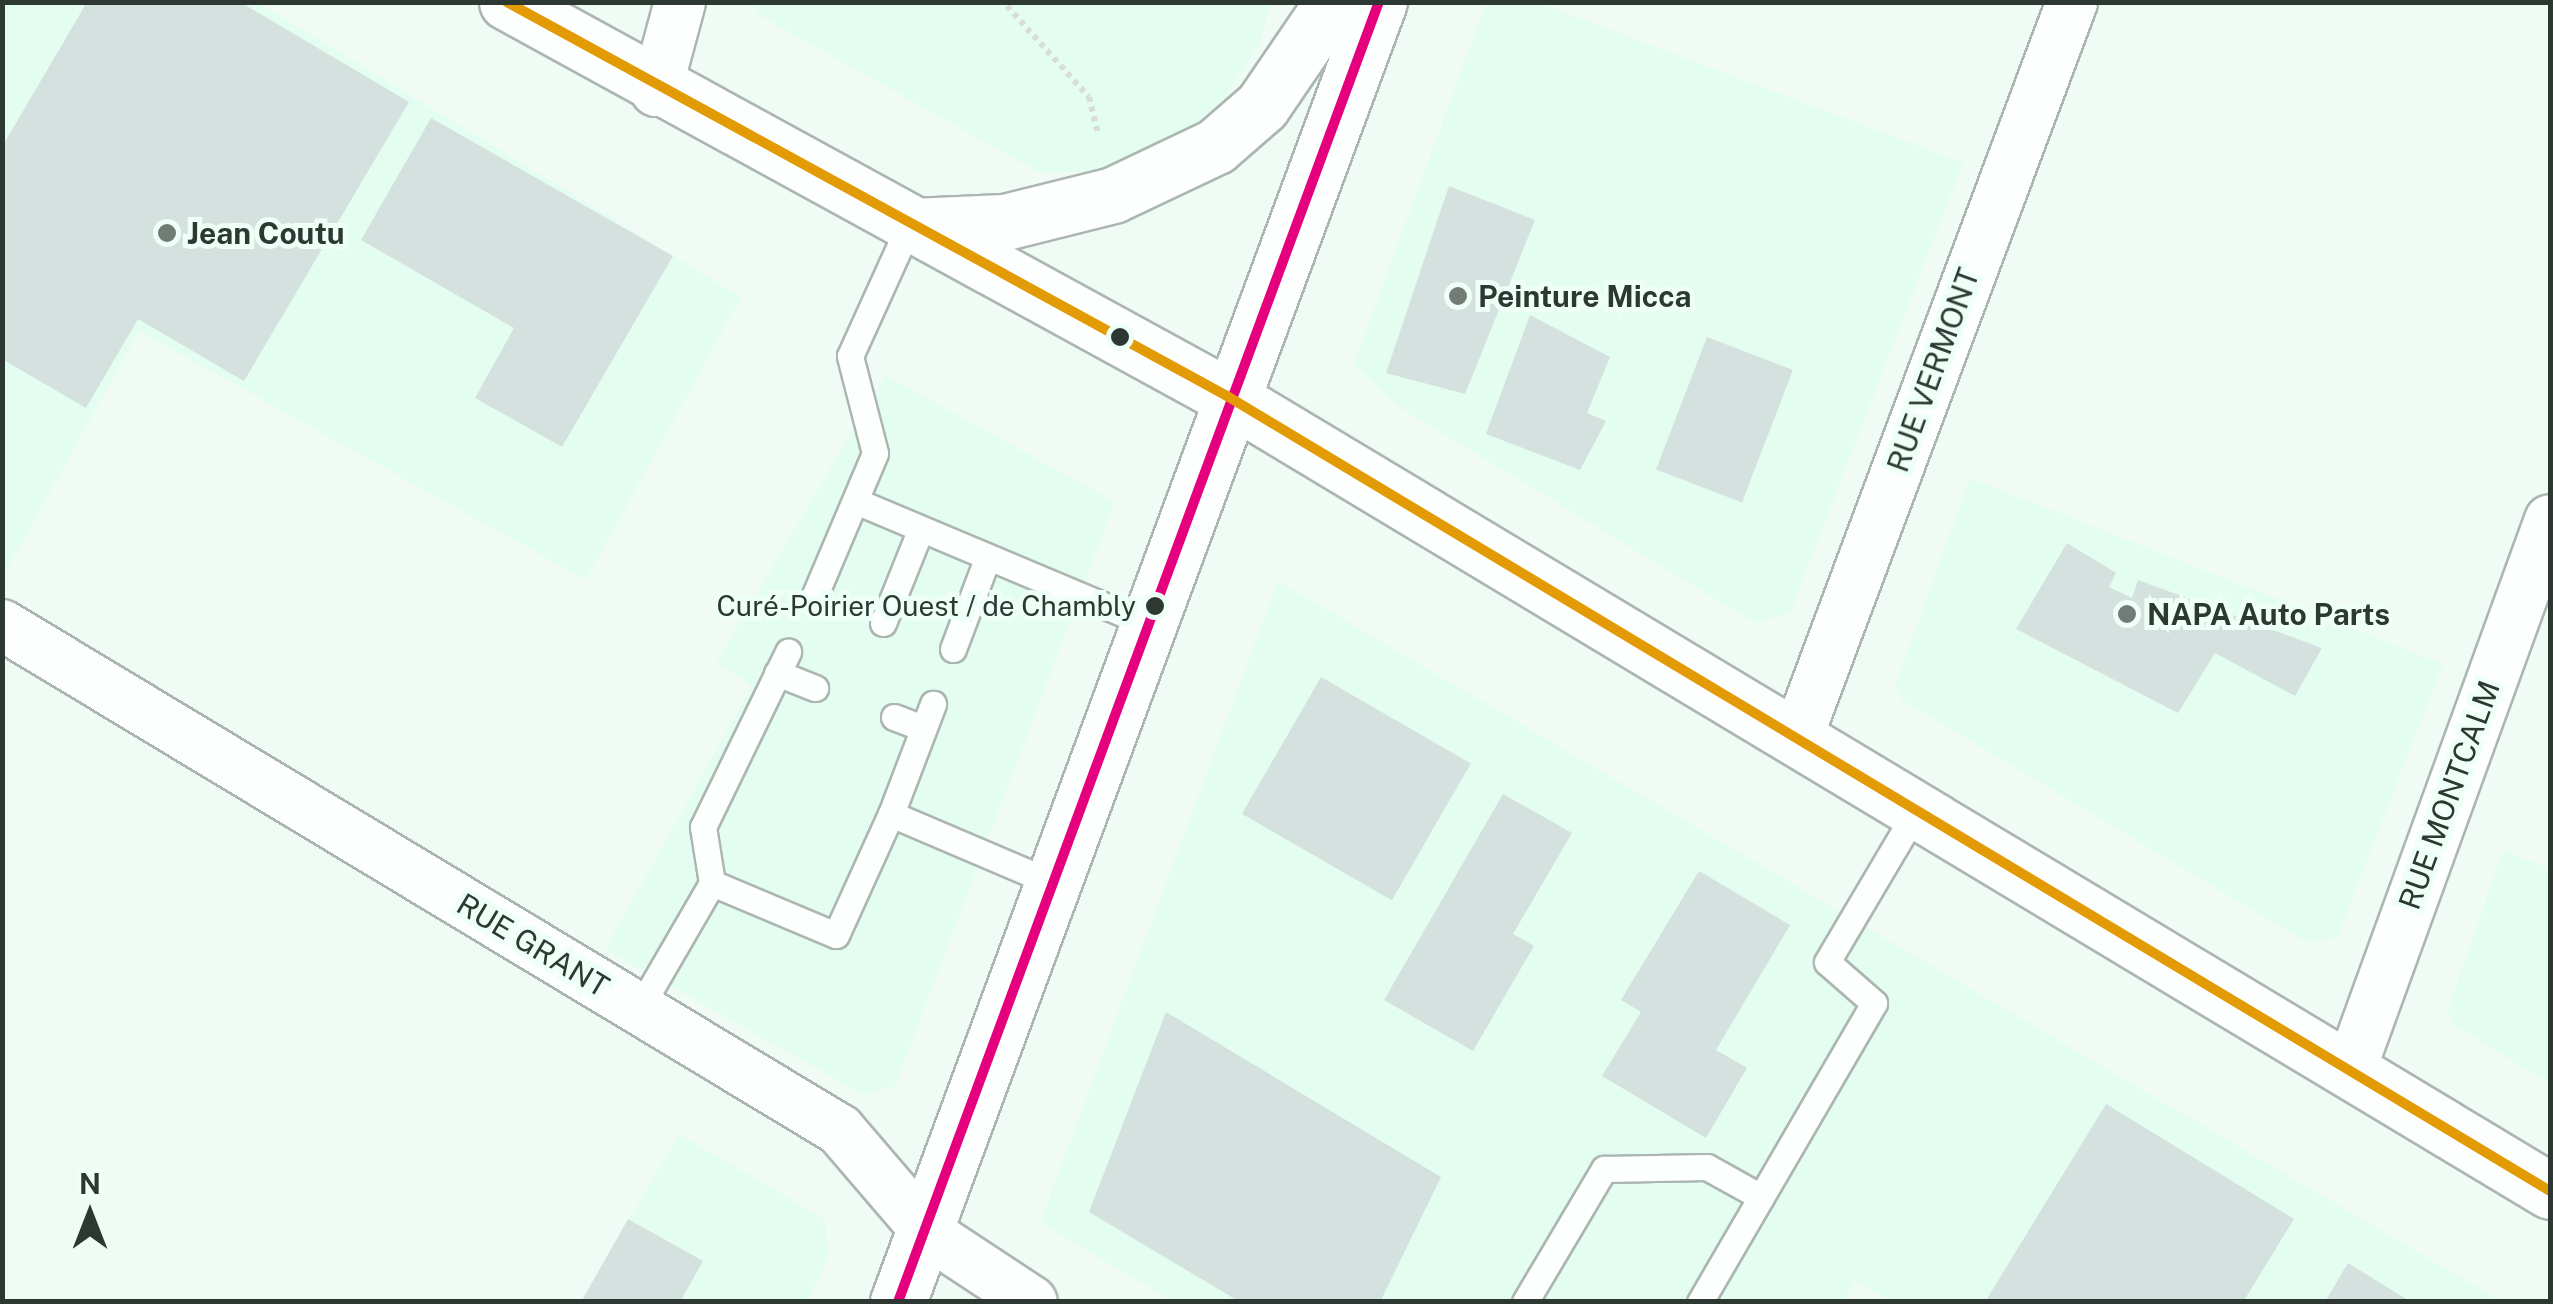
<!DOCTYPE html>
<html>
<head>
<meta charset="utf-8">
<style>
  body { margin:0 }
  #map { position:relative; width:2553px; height:1304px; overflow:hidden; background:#f1fbf6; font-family:"Public Sans",sans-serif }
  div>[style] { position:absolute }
  .built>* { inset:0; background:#e3fdf0 }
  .building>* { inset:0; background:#d5e1de; transform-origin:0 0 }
  .path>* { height:6px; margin-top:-3px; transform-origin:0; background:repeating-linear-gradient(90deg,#d8dcda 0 5px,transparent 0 10px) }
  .roads { filter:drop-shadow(2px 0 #acb6b1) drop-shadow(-2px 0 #acb6b1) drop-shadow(0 2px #acb6b1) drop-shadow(0 -2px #acb6b1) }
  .lane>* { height:25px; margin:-12.5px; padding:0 12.5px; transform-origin:12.5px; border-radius:12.5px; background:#fdfefe }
  .street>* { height:50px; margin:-25px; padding:0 25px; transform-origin:25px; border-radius:25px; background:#fdfefe }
  .secondary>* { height:55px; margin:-27.5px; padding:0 27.5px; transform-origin:27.5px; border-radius:27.5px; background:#fdfefe }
  .bus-1>* { height:10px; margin:-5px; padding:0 5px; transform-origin:5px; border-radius:5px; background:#e5007d }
  .bus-2>* { height:10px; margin:-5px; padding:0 5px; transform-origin:5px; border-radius:5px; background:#e39b05 }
  .dots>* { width:28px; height:28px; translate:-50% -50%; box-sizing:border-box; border:5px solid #edfff6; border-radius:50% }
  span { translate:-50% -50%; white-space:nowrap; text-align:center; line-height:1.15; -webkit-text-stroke:10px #edfff6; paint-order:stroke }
  .bus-label { font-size:28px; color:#2d3833 }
  .right { translate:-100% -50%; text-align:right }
  .poi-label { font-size:30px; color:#2d3833; font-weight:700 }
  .left { translate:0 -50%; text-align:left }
  .street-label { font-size:30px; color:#2d3833 }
  .frame { position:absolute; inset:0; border:5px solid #2d3833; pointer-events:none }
  .north { position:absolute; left:40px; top:1164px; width:100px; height:100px; -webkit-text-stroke:8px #edfff6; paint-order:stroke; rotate:0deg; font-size:28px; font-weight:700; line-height:40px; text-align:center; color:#2d3833 }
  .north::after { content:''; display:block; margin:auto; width:35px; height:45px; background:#2d3833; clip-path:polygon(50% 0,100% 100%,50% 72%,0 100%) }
</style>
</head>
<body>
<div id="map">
  <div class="built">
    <div style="clip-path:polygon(3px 3px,259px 3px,741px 297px,586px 580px,139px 331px,3px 577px)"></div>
    <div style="clip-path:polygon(754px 3px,1271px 3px,1259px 45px,1225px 97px,1183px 135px,1118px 170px,1040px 173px,759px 15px)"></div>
    <div style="clip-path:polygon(1486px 3px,1540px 3px,1963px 163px,1790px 613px,1755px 623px,1399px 407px,1354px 364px)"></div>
    <div style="clip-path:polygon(885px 375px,1115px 502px,895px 1086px,864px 1095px,605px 949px,752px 686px,717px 662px)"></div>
    <div style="clip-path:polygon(1970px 478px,2443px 664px,2337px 938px,2306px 942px,1902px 700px,1895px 686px)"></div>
    <div style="clip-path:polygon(1278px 581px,2501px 1301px,1891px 1302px,1855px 1280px,1844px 1302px,1173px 1301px,1040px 1223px)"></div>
    <div style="clip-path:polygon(2503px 851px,2550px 868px,2550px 1084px,2453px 1024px,2448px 1009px)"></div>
    <div style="clip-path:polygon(679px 1134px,824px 1219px,829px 1255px,808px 1301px,581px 1302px)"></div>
  </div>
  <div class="building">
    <div style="clip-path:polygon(87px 2px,240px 2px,409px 102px,244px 381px,138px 319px,86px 408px,2px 359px,2px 147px)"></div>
    <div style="clip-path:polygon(431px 118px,673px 256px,562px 447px,475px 398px,514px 328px,361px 240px)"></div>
    <div style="clip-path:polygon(1449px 186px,1535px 220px,1465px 394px,1386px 373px)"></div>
    <div style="clip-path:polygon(1530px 315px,1610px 357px,1587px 413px,1606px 421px,1580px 470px,1486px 434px)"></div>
    <div style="left:1707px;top:337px;width:92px;height:142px;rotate:21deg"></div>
    <div style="clip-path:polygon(2067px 543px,2116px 573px,2109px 587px,2132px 598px,2138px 580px,2322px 648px,2295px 696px,2215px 653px,2178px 713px,2016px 629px)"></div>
    <div style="left:1321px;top:677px;width:173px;height:158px;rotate:30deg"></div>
    <div style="clip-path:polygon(1503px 794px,1572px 833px,1513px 934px,1534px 946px,1473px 1051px,1384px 1000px)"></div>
    <div style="clip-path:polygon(1699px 871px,1790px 925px,1716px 1050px,1747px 1068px,1706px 1138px,1602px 1076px,1641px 1012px,1621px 1000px)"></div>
    <div style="clip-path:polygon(1166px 1012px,1441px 1177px,1380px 1302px,1240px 1302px,1089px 1212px)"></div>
    <div style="clip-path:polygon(2106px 1104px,2294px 1219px,2243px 1302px,1985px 1302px)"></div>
    <div style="clip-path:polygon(628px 1219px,703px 1261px,680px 1302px,581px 1302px)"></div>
    <div style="clip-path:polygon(2348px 1263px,2411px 1302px,2325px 1302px)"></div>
  </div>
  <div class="path">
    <div style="left:1007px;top:6px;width:122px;rotate:48deg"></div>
    <div style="left:1089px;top:97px;width:37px;rotate:76deg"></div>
  </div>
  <div class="roads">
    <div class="lane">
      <div style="left:858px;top:502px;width:312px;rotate:22.8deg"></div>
      <div style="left:814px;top:597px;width:156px;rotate:-67deg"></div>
      <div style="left:875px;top:453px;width:100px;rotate:-104.5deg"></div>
      <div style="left:850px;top:356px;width:143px;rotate:-65.6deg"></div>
      <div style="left:883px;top:623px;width:99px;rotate:-68.1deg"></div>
      <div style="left:953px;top:649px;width:96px;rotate:-69.3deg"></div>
      <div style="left:777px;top:673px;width:41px;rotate:21.5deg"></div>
      <div style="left:894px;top:717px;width:31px;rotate:21deg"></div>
      <div style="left:891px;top:814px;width:118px;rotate:-69.1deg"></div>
      <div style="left:712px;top:883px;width:57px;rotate:-99.1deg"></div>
      <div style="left:703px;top:827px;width:195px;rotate:-64.1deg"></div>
      <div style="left:639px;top:1009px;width:146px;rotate:-59.9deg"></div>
      <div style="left:712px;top:883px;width:134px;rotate:22.8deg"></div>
      <div style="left:836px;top:935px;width:133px;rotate:-65.6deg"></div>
      <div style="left:891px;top:814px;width:176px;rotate:23.1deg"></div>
      <div style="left:1525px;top:1302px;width:155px;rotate:-59.3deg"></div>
      <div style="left:1604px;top:1169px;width:103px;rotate:-1.1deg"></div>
      <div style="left:1707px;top:1167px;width:62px;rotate:29.1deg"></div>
      <div style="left:1700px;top:1302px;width:346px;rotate:-59.8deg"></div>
      <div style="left:1874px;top:1003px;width:62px;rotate:-138.9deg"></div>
      <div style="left:1827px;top:962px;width:177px;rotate:-59.4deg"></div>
    </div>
    <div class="street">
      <div style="left:656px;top:91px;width:92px;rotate:-74.9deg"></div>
      <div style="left:2px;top:625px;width:978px;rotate:31.07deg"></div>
      <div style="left:840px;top:1130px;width:137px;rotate:49.4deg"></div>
      <div style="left:929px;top:1234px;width:123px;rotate:33.4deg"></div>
      <div style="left:1797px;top:738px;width:786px;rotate:-69.51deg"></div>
      <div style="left:2350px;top:1071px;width:586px;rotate:-70.05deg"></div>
    </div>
    <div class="secondary">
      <div style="left:507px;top:2px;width:821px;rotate:28.69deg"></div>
      <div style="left:1227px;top:396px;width:1543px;rotate:31deg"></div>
      <div style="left:912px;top:226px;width:93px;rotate:-2.5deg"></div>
      <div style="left:1005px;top:222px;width:111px;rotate:-14deg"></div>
      <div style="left:1113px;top:195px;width:114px;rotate:-25.4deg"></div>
      <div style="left:1216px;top:146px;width:61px;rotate:-41deg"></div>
      <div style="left:1262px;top:106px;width:122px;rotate:-55.7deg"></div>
      <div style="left:898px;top:1302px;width:1386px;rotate:-69.7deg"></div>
    </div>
  </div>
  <div class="bus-1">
    <div style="left:898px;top:1302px;width:1386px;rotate:-69.7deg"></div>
  </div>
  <div class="bus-2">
    <div style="left:507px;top:2px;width:821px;rotate:28.69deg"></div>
    <div style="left:1227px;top:396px;width:1543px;rotate:31deg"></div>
  </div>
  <div class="dots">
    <div style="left:167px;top:233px;background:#727c77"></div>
    <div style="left:1458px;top:296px;background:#727c77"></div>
    <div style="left:1120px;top:337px;background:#2d3833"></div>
    <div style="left:1155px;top:606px;background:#2d3833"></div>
    <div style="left:2127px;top:614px;background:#727c77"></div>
  </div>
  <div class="bus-label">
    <span class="right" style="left:1136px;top:606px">Curé-Poirier Ouest / de Chambly</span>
  </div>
  <div class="poi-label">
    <span class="left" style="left:187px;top:233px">Jean Coutu</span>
    <span class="left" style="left:1478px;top:296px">Peinture Micca</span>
    <span class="left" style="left:2147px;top:614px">NAPA Auto Parts</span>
  </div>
  <div class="street-label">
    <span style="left:1933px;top:370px;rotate:-70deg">RUE VERMONT</span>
    <span style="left:2449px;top:795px;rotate:-70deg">RUE MONTCALM</span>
    <span style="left:533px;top:945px;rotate:31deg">RUE GRANT</span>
  </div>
  <div class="frame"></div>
  <div class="north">N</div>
</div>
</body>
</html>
